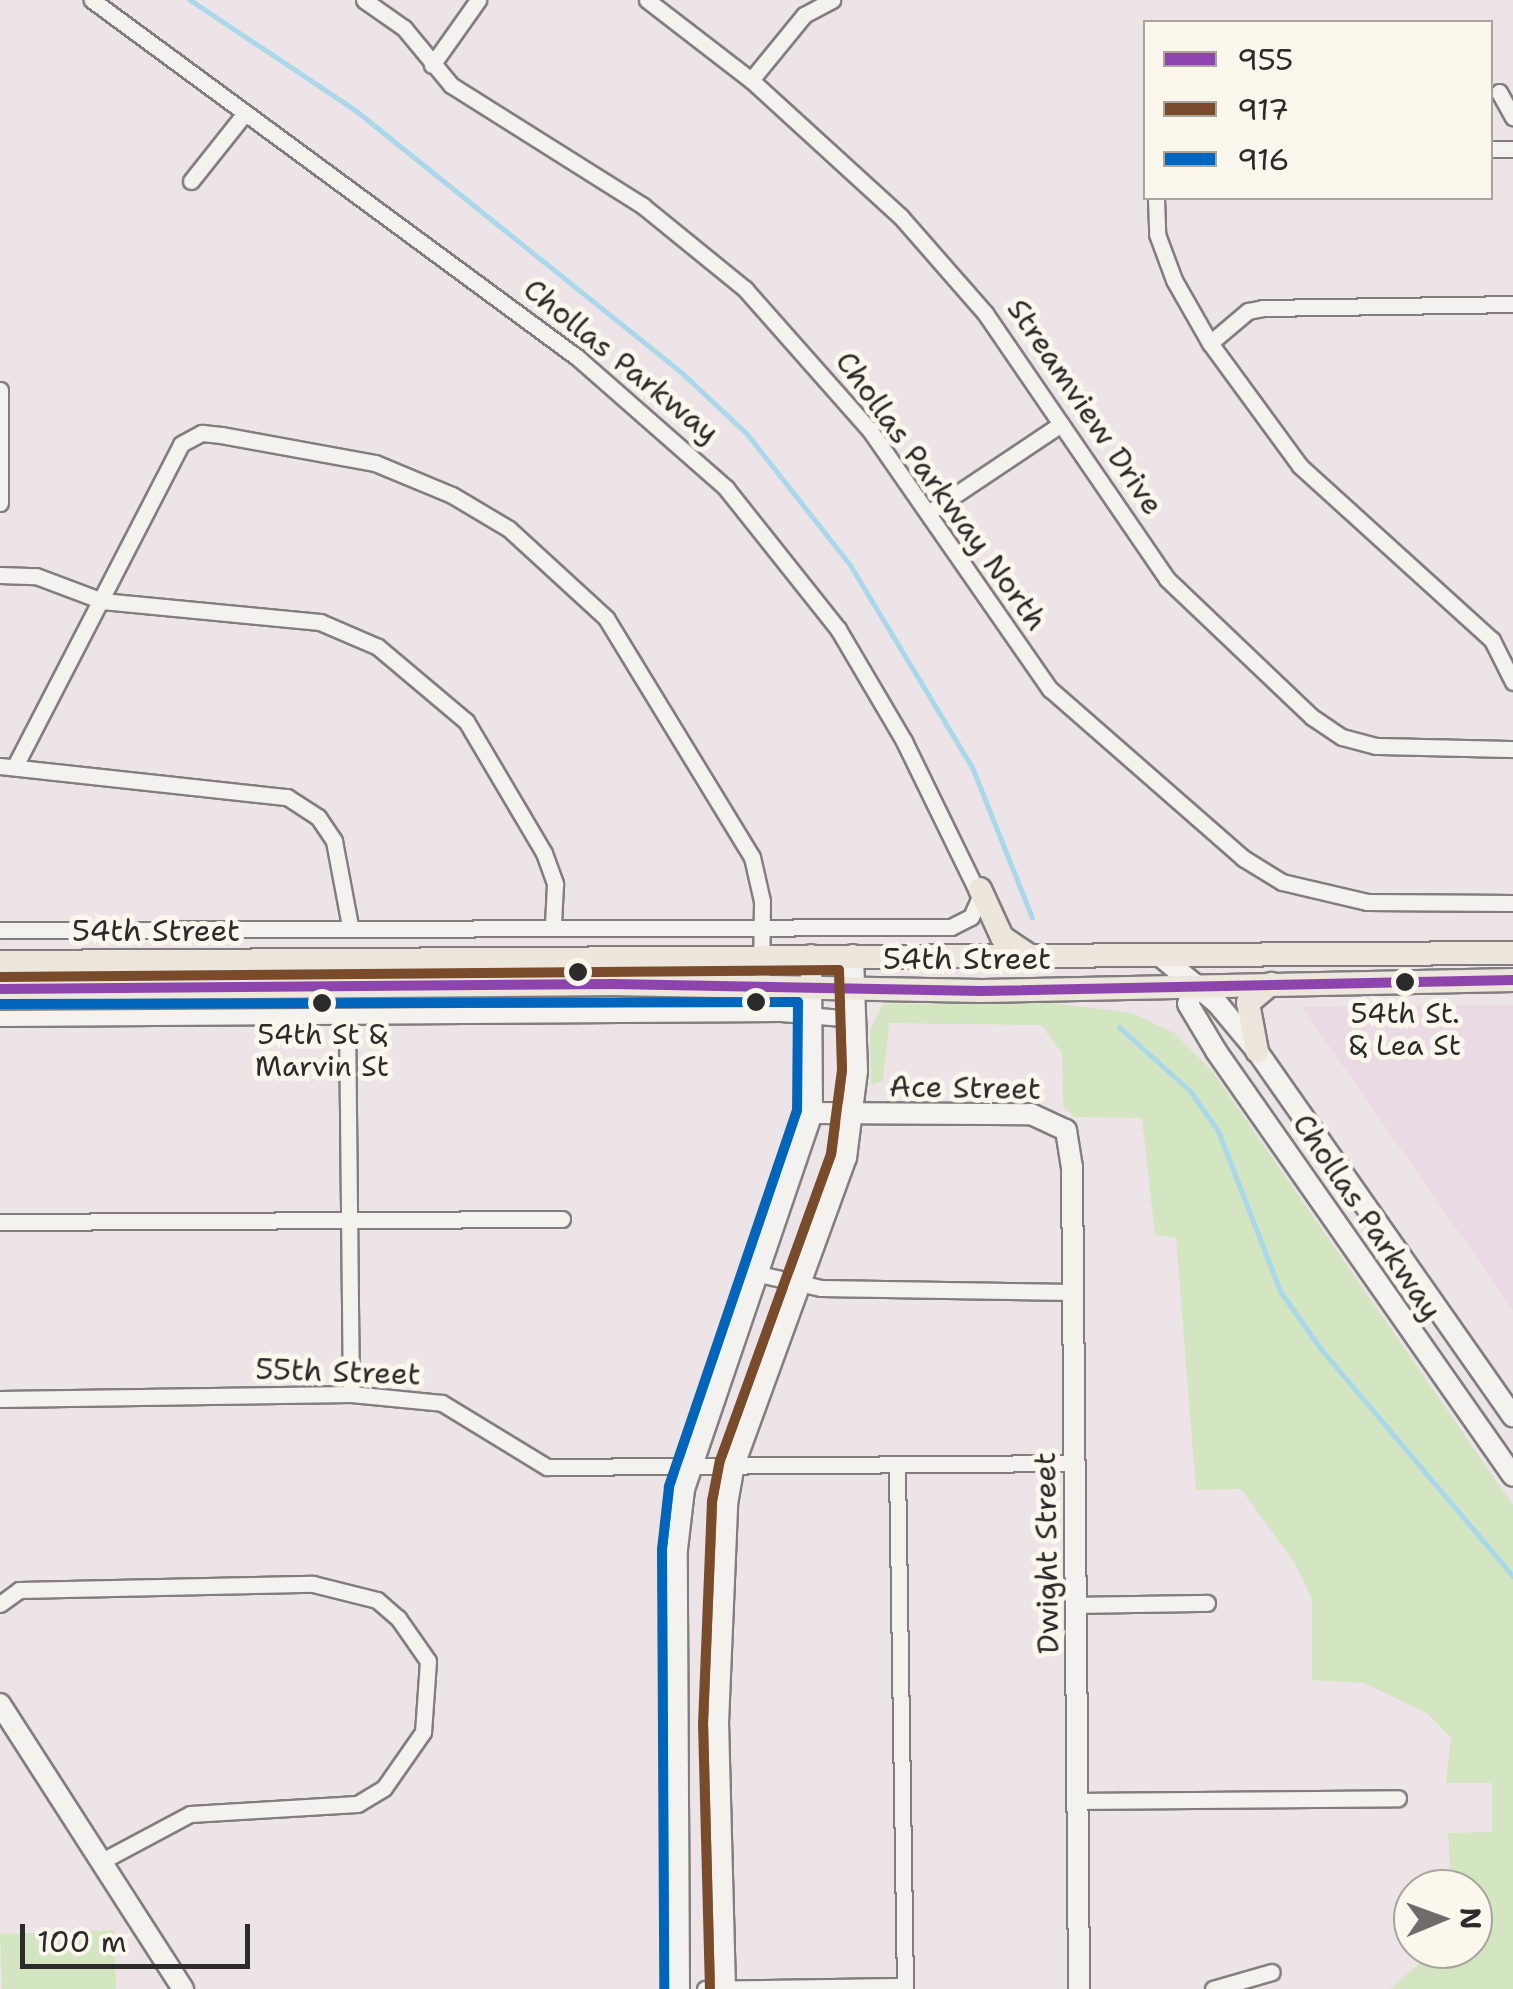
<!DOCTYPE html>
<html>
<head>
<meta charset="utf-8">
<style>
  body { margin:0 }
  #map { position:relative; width:1513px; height:1989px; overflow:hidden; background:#ece4e6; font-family:"Shantell Sans",sans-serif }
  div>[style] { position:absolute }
  .built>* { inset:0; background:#e9dae3 }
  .green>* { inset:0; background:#d3e6c1; transform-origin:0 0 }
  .stream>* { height:5px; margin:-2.5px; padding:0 2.5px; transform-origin:2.5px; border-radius:2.5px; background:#a8d8ea }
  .roads { filter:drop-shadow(2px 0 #827e7f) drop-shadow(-2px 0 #827e7f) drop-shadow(0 2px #827e7f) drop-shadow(0 -2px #827e7f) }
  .street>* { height:15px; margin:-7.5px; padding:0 7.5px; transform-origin:7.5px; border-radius:7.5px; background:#f4f2ef }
  .secondary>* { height:20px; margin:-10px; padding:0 10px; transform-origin:10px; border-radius:10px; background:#f4f2ef }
  .primary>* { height:22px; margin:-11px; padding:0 11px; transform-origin:11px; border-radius:11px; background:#ece6dc }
  .bus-1>* { height:10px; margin:-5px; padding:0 5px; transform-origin:5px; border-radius:5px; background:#8e44ad }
  .bus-2>* { height:10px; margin:-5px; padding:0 5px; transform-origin:5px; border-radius:5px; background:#7a4b2a }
  .bus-3>* { height:10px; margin:-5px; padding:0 5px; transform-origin:5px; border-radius:5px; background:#0065bd }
  .dots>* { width:28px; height:28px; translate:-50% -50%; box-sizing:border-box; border:5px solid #fbf7ec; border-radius:50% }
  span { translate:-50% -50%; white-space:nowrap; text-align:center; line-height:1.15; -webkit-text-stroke:10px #fbf7ec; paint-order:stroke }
  .bus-label { font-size:28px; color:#2b2b2b }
  .street-label { font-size:30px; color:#2b2b2b }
  .legend { position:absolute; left:1143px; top:20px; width:350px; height:180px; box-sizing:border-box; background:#fbf7ec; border:2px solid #a8a59f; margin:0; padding:12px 18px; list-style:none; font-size:30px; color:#2b2b2b }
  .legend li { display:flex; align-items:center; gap:20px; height:50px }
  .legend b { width:50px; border:2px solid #a8a59f }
  .north { position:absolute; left:1393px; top:1869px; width:100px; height:100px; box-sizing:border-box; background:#fbf7ec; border:2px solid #a8a59f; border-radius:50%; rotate:89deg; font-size:28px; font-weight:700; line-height:40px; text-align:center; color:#2b2b2b }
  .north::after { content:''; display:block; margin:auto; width:35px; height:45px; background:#6f6c6c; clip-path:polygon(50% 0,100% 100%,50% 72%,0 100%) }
  .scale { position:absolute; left:20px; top:1924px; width:230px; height:45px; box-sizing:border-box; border:5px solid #2b2b2b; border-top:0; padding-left:12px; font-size:30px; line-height:35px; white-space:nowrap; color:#2b2b2b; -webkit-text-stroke:8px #fbf7ec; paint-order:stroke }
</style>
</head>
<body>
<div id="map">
  <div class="built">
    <div style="clip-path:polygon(1513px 1005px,1513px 1310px,1302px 1007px)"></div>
  </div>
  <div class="green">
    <div style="clip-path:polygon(1051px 1003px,1132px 1013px,1174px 1033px,1213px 1072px,1513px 1505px,1513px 1989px,1390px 1989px,1422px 1961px,1416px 1949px,1473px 1949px,1473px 1889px,1451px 1889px,1448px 1833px,1492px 1832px,1492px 1783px,1446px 1783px,1451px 1738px,1428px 1714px,1364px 1683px,1312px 1680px,1312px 1599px,1294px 1562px,1241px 1489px,1196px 1490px,1176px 1238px,1155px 1235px,1142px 1118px,1074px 1117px,1063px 1106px,1062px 1053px,1041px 1025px,889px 1023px,883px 1081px,871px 1085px,870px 1030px,883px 1004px)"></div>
    <div style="left:114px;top:1930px;width:59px;height:114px;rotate:88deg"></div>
  </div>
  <div class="stream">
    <div style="left:190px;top:0;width:198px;rotate:33.7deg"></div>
    <div style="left:355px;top:110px;width:420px;rotate:38.8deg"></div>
    <div style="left:682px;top:373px;width:89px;rotate:43.2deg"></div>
    <div style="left:747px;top:434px;width:167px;rotate:51.8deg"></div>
    <div style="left:850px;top:565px;width:236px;rotate:58.9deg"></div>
    <div style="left:972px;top:767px;width:162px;rotate:68.3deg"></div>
    <div style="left:1119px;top:1027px;width:96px;rotate:42deg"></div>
    <div style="left:1190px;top:1091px;width:49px;rotate:55deg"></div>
    <div style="left:1218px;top:1131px;width:172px;rotate:68.8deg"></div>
    <div style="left:1280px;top:1291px;width:70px;rotate:54.9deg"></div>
    <div style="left:1320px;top:1348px;width:299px;rotate:49.8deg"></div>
  </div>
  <div class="roads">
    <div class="street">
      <div style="left:364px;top:0;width:49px;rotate:35deg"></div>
      <div style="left:404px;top:28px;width:74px;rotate:50.5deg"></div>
      <div style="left:451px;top:85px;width:227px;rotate:32.2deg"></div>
      <div style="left:643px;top:206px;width:132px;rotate:39.1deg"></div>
      <div style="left:745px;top:289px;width:187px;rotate:48.5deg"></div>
      <div style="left:869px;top:429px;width:317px;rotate:55.2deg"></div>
      <div style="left:1050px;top:689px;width:257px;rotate:41.2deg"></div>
      <div style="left:1243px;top:858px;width:46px;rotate:31.6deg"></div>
      <div style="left:1282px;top:882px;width:87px;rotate:13.2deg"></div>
      <div style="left:1367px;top:902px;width:146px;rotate:0.4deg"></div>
      <div style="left:647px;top:0;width:131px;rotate:37.6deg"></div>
      <div style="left:751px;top:80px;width:203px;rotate:42.4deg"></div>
      <div style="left:901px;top:217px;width:128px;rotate:48.8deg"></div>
      <div style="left:985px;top:313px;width:322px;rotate:55.6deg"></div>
      <div style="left:1167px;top:579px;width:200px;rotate:43.6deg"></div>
      <div style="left:1312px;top:717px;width:36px;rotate:34deg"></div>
      <div style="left:1342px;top:737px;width:35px;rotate:15deg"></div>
      <div style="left:1376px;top:746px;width:137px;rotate:1.3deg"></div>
      <div style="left:432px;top:65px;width:80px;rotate:-54.7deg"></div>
      <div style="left:751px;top:80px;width:84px;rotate:-50.8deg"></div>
      <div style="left:804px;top:15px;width:32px;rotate:-28deg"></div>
      <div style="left:1499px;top:92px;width:29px;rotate:61deg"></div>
      <div style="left:1490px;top:149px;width:23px"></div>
      <div style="left:191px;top:181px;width:87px;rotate:-51.5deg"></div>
      <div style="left:1156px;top:198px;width:36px;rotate:88deg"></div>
      <div style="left:1157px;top:234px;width:49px;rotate:69.7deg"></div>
      <div style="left:1174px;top:280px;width:73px;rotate:60.3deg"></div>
      <div style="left:1210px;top:343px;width:152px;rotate:53.8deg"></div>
      <div style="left:1300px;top:466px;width:259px;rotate:42.2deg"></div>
      <div style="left:1492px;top:640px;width:47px;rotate:63.4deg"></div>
      <div style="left:1210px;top:343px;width:50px;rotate:-40.1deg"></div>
      <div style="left:1248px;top:311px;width:15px;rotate:-11deg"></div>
      <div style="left:1263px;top:308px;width:250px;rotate:-0.9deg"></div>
      <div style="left:0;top:390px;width:113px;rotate:90deg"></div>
      <div style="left:928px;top:513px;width:160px;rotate:-33.8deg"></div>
      <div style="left:0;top:575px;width:36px;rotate:2deg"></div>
      <div style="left:36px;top:576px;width:71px;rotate:20.7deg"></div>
      <div style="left:102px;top:601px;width:219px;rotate:5.5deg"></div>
      <div style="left:320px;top:622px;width:63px;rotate:23.3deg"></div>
      <div style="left:378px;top:647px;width:115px;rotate:40.1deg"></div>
      <div style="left:466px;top:721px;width:153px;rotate:59.4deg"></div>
      <div style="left:544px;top:853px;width:33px;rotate:70deg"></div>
      <div style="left:555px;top:884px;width:41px;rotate:92.8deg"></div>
      <div style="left:0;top:766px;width:289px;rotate:6.2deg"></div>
      <div style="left:287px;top:797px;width:37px;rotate:33deg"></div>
      <div style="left:318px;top:817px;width:29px;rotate:56deg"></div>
      <div style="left:334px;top:841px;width:86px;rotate:79.3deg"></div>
      <div style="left:15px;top:766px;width:362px;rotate:-62.7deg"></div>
      <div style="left:181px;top:444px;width:24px;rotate:-28deg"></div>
      <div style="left:202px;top:433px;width:19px;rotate:6deg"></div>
      <div style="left:221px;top:435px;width:157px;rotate:10.3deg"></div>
      <div style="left:375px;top:463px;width:83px;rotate:22.6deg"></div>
      <div style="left:452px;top:495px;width:66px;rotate:30.8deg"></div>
      <div style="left:509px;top:529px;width:132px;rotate:42.5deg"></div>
      <div style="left:606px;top:618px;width:280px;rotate:58.6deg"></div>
      <div style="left:752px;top:857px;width:45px;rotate:77.2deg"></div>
      <div style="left:762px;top:901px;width:86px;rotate:90.7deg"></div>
      <div style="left:0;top:930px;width:951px;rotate:-0.18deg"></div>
      <div style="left:951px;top:927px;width:22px;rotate:-27deg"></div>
      <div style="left:971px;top:917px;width:22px;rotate:-66deg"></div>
      <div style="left:980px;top:897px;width:174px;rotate:-116deg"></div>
      <div style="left:904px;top:741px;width:130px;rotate:-120.5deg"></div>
      <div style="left:838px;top:629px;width:180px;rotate:-128.5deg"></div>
      <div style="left:726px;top:488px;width:197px;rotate:-138.7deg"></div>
      <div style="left:578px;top:358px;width:604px;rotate:-143.62deg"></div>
      <div style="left:347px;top:1017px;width:377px;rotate:89.4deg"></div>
      <div style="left:0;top:1018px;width:781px;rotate:-0.37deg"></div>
      <div style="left:781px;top:1013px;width:74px;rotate:4.6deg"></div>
      <div style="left:0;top:1222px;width:562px;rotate:-0.31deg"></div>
      <div style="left:759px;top:1274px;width:64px;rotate:12.7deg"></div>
      <div style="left:821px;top:1288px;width:251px;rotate:0.9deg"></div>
      <div style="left:0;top:1399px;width:351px;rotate:-0.8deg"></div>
      <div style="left:351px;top:1394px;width:91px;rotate:5.6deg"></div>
      <div style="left:442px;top:1403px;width:123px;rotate:31.4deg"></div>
      <div style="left:547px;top:1467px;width:529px;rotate:-0.43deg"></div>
      <div style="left:897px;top:1467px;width:522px;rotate:89.12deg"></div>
      <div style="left:0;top:1604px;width:24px;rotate:-36deg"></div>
      <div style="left:19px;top:1590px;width:294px;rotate:-1.2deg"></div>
      <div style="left:313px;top:1584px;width:66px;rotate:14deg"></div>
      <div style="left:377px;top:1600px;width:28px;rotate:41deg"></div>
      <div style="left:398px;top:1618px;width:52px;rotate:55.1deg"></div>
      <div style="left:428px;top:1661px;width:71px;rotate:94deg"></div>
      <div style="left:423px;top:1732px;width:68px;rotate:124.9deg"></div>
      <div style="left:384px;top:1788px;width:31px;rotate:149deg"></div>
      <div style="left:357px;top:1804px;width:167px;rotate:176.6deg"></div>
      <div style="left:190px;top:1814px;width:98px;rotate:151.9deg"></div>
      <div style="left:1078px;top:1605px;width:129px;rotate:-0.9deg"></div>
      <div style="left:1081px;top:1801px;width:317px;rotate:-0.5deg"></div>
      <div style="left:705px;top:1989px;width:200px;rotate:-0.9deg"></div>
      <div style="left:1213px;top:1989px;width:61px;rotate:-16.1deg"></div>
    </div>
    <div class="secondary">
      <div style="left:1158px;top:954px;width:77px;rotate:39.7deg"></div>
      <div style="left:1217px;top:1003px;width:62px;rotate:50.2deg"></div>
      <div style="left:1257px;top:1051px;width:446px;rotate:55deg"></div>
      <div style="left:1195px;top:984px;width:21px;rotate:109deg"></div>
      <div style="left:1188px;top:1004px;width:55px;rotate:59.2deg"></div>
      <div style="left:1216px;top:1051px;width:518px;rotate:55.05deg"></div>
      <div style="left:812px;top:1113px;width:219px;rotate:0.3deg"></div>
      <div style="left:1031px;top:1114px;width:38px;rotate:25deg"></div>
      <div style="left:1066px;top:1130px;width:37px;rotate:81deg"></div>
      <div style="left:1072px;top:1167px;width:822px;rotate:89.51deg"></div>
      <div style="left:0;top:1704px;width:339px;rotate:57.3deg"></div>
      <div style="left:679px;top:1989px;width:440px;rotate:-90.3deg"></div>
      <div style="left:677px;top:1549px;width:60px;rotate:-83.3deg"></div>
      <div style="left:684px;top:1489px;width:397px;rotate:-71.2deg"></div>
      <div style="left:812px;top:1113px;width:158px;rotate:-90.4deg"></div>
      <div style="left:725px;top:1989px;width:266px;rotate:-91.5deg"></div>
      <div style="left:718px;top:1723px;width:219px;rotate:-87.6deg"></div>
      <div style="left:727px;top:1504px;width:40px;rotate:-80deg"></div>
      <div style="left:734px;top:1465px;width:327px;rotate:-70deg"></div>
      <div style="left:846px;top:1158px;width:88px;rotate:-82.8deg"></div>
      <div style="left:857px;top:1071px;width:116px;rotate:-92deg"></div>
    </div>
    <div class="primary">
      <div style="left:980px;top:889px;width:53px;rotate:65.4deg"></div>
      <div style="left:1002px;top:937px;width:30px;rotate:34deg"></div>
      <div style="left:0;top:962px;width:1513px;rotate:-0.34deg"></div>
      <div style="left:0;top:989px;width:613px;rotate:-0.47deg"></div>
      <div style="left:613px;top:984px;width:369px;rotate:1.1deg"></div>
      <div style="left:982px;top:991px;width:531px;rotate:-1.19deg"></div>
      <div style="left:1257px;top:1051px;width:49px;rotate:-100.6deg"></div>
      <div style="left:1248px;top:1003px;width:30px;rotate:-40deg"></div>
    </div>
  </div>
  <div class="bus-1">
    <div style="left:0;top:989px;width:613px;rotate:-0.47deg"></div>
    <div style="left:613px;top:984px;width:369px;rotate:1.1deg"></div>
    <div style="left:982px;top:991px;width:531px;rotate:-1.19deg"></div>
  </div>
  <div class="bus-2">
    <div style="left:0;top:977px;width:839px;rotate:-0.48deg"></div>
    <div style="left:839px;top:970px;width:100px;rotate:88.3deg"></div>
    <div style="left:842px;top:1070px;width:85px;rotate:97.5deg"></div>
    <div style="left:831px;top:1154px;width:326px;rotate:109.9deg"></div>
    <div style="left:720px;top:1460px;width:42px;rotate:101deg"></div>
    <div style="left:712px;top:1501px;width:222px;rotate:92.3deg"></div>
    <div style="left:703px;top:1723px;width:266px;rotate:88.5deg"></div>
  </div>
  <div class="bus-3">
    <div style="left:0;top:1004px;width:798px;rotate:-0.14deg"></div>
    <div style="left:798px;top:1002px;width:108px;rotate:90.5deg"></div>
    <div style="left:797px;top:1110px;width:398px;rotate:108.8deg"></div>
    <div style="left:669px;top:1487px;width:62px;rotate:96.4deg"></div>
    <div style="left:662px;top:1549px;width:440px;rotate:89.7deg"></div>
  </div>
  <div class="dots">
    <div style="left:578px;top:972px;background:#2b2b2b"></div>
    <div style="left:1405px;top:982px;background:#2b2b2b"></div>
    <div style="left:756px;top:1002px;background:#2b2b2b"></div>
    <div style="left:322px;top:1003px;background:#2b2b2b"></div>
  </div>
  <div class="bus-label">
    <span style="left:1405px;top:1029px">54th St.<br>&amp; Lea St</span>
    <span style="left:322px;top:1050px">54th St &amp;<br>Marvin St</span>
  </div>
  <div class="street-label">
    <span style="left:621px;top:361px;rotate:39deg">Chollas Parkway</span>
    <span style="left:1085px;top:407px;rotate:56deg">Streamview Drive</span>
    <span style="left:941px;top:491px;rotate:54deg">Chollas Parkway North</span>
    <span style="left:156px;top:931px">54th Street</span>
    <span style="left:967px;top:959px">54th Street</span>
    <span style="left:965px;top:1088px;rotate:1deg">Ace Street</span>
    <span style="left:1367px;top:1217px;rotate:56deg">Chollas Parkway</span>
    <span style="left:338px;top:1372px;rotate:2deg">55th Street</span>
    <span style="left:1047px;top:1553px;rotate:-91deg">Dwight Street</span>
  </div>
  <ul class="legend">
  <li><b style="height:12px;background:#8e44ad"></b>955</li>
  <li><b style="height:12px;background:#7a4b2a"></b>917</li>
  <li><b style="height:12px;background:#0065bd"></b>916</li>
  </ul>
  <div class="north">N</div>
  <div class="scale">100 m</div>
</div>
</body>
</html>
